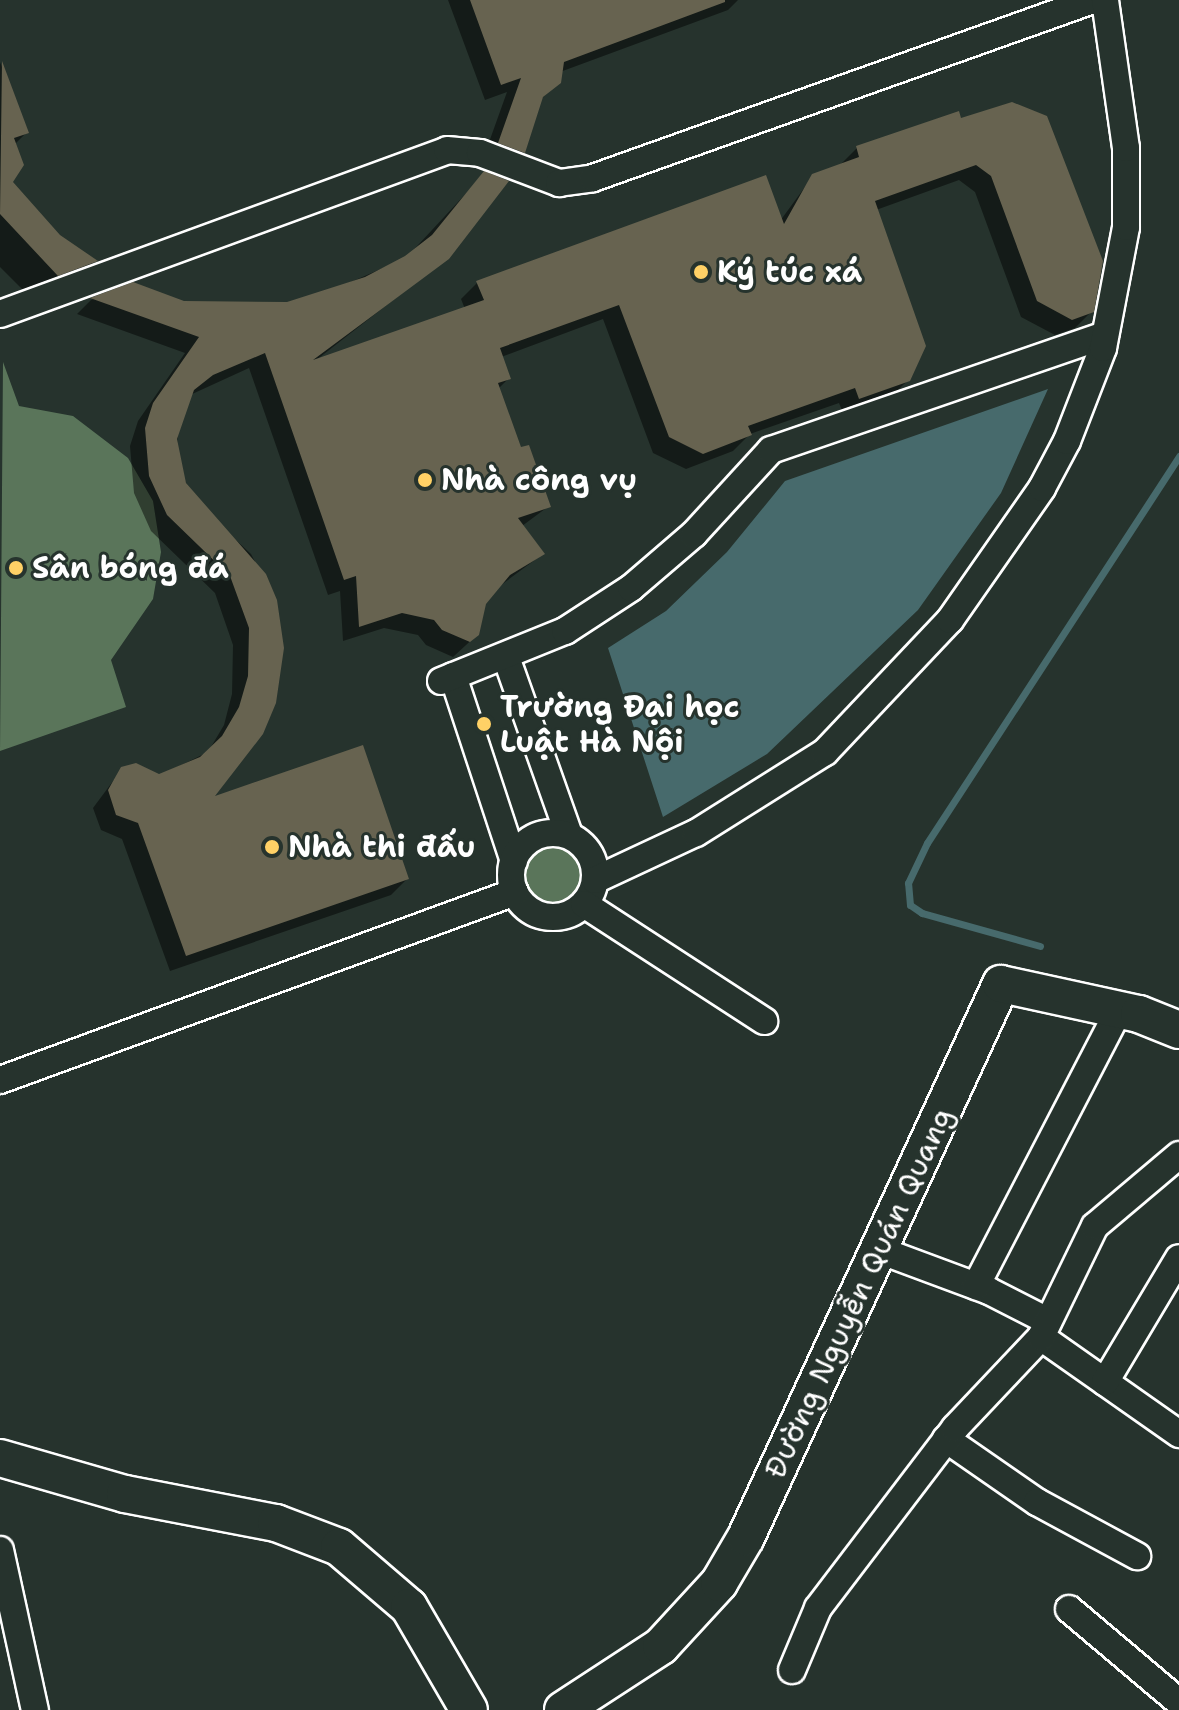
<!DOCTYPE html>
<html>
<head>
<meta charset="utf-8">
<style>
  body { margin:0 }
  #map { position:relative; width:1179px; height:1710px; overflow:hidden; background:#26332d; font-family:"Shantell Sans",sans-serif }
  div>[style] { position:absolute }
  .green>* { inset:0; background:#5a755a }
  .round { border-radius:50% }
  .water>* { inset:0; background:#476a6c }
  .shadow>* { inset:0; background:#0007 }
  .stream>* { height:7px; margin:-3.5px; padding:0 3.5px; transform-origin:3.5px; border-radius:3.5px; background:#476a6c }
  .building>* { inset:0; background:#676350 }
  .roads { filter:drop-shadow(2px 0 #fff) drop-shadow(-2px 0 #fff) drop-shadow(0 2px #fff) drop-shadow(0 -2px #fff) }
  .street>* { height:26px; margin:-13px; padding:0 13px; transform-origin:13px; border-radius:13px; background:#26332d }
  .street>.ring { margin:-13px; padding:0; box-sizing:content-box; background:none; border:26px solid #26332d; border-radius:50% }
  .secondary>* { height:36px; margin:-18px; padding:0 18px; transform-origin:18px; border-radius:18px; background:#26332d }
  .dots>* { width:22px; height:22px; translate:-50% -50%; box-sizing:border-box; border:4px solid #26332d; border-radius:50% }
  span { translate:-50% -50%; white-space:nowrap; text-align:center; line-height:1.15; -webkit-text-stroke:6px #26332d; paint-order:stroke }
  .poi-label { font-size:30px; color:#fff; font-weight:700 }
  .left { translate:0 -50%; text-align:left }
  .street-label { font-size:30px; color:#fff }
</style>
</head>
<body>
<div id="map">
  <div class="green">
    <div style="clip-path:polygon(3px 362px,19px 406px,73px 416px,128px 458px,153px 501px,161px 552px,153px 599px,111px 660px,126px 707px,0 751px)"></div>
    <div class="round" style="left:521px;top:846px;width:60px;height:60px"></div>
  </div>
  <div class="water">
    <div style="clip-path:polygon(1048px 389px,1001px 493px,918px 610px,767px 754px,663px 817px,608px 648px,666px 611px,727px 552px,785px 481px)"></div>
  </div>
  <div class="shadow">
    <div style="clip-path:polygon(448px 0,738px 0,728px 10px,560px 72px,559px 82px,540px 100px,523px 152px,507px 168px,483px 159px,507px 92px,485px 100px)"></div>
    <div style="clip-path:polygon(0 62px,27px 132px,14px 145px,11px 182px,58px 236px,95px 261px,70px 286px,32px 299px,0 267px)"></div>
    <div style="clip-path:polygon(958px 114px,1092px 311px,1075px 328px,1055px 335px,1021px 317px,975px 192px,959px 180px,876px 210px,908px 380px,892px 396px,843px 413px,839px 403px,750px 434px,733px 451px,686px 469px,653px 453px,603px 319px,501px 357px,509px 378px,498px 389px,520px 450px,549px 506px,522px 526px,543px 554px,497px 588px,484px 604px,478px 634px,453px 657px,426px 645px,418px 635px,384px 628px,343px 641px,340px 591px,328px 595px,249px 368px,190px 395px,179px 415px,176px 462px,195px 502px,251px 554px,275px 601px,210px 800px,407px 879px,391px 895px,170px 971px,122px 839px,101px 830px,93px 808px,122px 769px,159px 776px,208px 752px,224px 725px,232px 694px,233px 645px,215px 593px,151px 531px,134px 493px,130px 446px,138px 421px,185px 353px,77px 314px,91px 300px,133px 284px,183px 303px,288px 304px,321px 295px,406px 258px,484px 174px,447px 258px,315px 361px,465px 309px,461px 299px,477px 283px,780px 221px,813px 176px,841px 164px,857px 148px)"></div>
  </div>
  <div class="stream">
    <div style="left:1040px;top:946px;width:123px;rotate:-164.4deg"></div>
    <div style="left:922px;top:913px;width:14px;rotate:-146deg"></div>
    <div style="left:910px;top:905px;width:22px;rotate:-95deg"></div>
    <div style="left:908px;top:883px;width:44px;rotate:-64.6deg"></div>
    <div style="left:927px;top:843px;width:462px;rotate:-56.9deg"></div>
  </div>
  <div class="building">
    <div style="clip-path:polygon(470px 0,725px 0,725px 2px,564px 62px,561px 83px,543px 97px,525px 153px,498px 143px,521px 78px,501px 85px)"></div>
    <div style="clip-path:polygon(2px 61px,29px 133px,14px 138px,24px 165px,13px 182px,60px 235px,98px 261px,58px 276px,0 214px)"></div>
    <div style="clip-path:polygon(1012px 102px,1047px 116px,1103px 261px,1094px 312px,1072px 320px,1037px 301px,991px 176px,976px 165px,875px 201px,926px 346px,910px 381px,859px 399px,855px 388px,748px 426px,752px 435px,703px 454px,669px 437px,619px 305px,500px 348px,511px 379px,498px 383px,521px 447px,529px 445px,551px 507px,518px 518px,545px 554px,510px 575px,486px 604px,479px 635px,470px 642px,442px 630px,434px 620px,402px 613px,359px 627px,356px 576px,344px 580px,265px 353px,213px 375px,194px 390px,177px 439px,186px 483px,266px 574px,277px 600px,284px 648px,276px 703px,263px 734px,215px 796px,363px 745px,409px 879px,186px 956px,138px 823px,116px 815px,108px 790px,121px 767px,136px 763px,159px 774px,200px 757px,222px 736px,239px 707px,248px 676px,249px 628px,230px 576px,167px 515px,149px 476px,145px 428px,153px 403px,199px 337px,90px 298px,133px 282px,184px 301px,287px 302px,365px 277px,405px 256px,432px 235px,484px 171px,509px 181px,449px 259px,313px 360px,484px 300px,476px 281px,766px 175px,784px 224px,812px 174px,859px 157px,856px 146px,959px 111px,961px 118px)"></div>
  </div>
  <div class="roads">
    <div class="street">
      <div style="left:0;top:314px;width:476px;rotate:-20.1deg"></div>
      <div style="left:447px;top:150px;width:33px;rotate:5deg"></div>
      <div style="left:480px;top:153px;width:85px;rotate:20.8deg"></div>
      <div style="left:559px;top:183px;width:34px;rotate:-8deg"></div>
      <div style="left:593px;top:178px;width:531px;rotate:-19.6deg"></div>
      <div style="left:506px;top:657px;width:189px;rotate:70.5deg"></div>
      <div style="left:453px;top:676px;width:195px;rotate:71.8deg"></div>
      <div style="left:441px;top:681px;width:134px;rotate:-22deg"></div>
      <div style="left:565px;top:631px;width:79px;rotate:-33.1deg"></div>
      <div style="left:631px;top:588px;width:83px;rotate:-40.6deg"></div>
      <div style="left:694px;top:534px;width:114px;rotate:-47.5deg"></div>
      <div style="left:771px;top:450px;width:353px;rotate:-19deg"></div>
      <div class="ring" style="left:511px;top:833px;width:58px;height:58px"></div>
      <div style="left:595px;top:880px;width:111px;rotate:-25deg"></div>
      <div style="left:696px;top:833px;width:152px;rotate:-32.1deg"></div>
      <div style="left:825px;top:752px;width:182px;rotate:-46.6deg"></div>
      <div style="left:950px;top:620px;width:161px;rotate:-55.1deg"></div>
      <div style="left:1042px;top:488px;width:53px;rotate:-62deg"></div>
      <div style="left:1067px;top:441px;width:100px;rotate:-68.8deg"></div>
      <div style="left:1103px;top:348px;width:123px;rotate:-79.2deg"></div>
      <div style="left:1126px;top:227px;width:79px;rotate:-90deg"></div>
      <div style="left:1126px;top:148px;width:149px;rotate:-98.1deg"></div>
      <div style="left:584px;top:904px;width:215px;rotate:33deg"></div>
      <div style="left:0;top:1080px;width:548px;rotate:-20.05deg"></div>
      <div style="left:879px;top:1250px;width:117px;rotate:20.4deg"></div>
      <div style="left:989px;top:1291px;width:66px;rotate:27deg"></div>
      <div style="left:976px;top:1286px;width:311px;rotate:-62.6deg"></div>
      <div style="left:1041px;top:1337px;width:169px;rotate:35.1deg"></div>
      <div style="left:1105px;top:1382px;width:144px;rotate:-59.2deg"></div>
      <div style="left:946px;top:1439px;width:111px;rotate:34.7deg"></div>
      <div style="left:1037px;top:1502px;width:114px;rotate:28.4deg"></div>
      <div style="left:0;top:1550px;width:164px;rotate:77.7deg"></div>
      <div style="left:1069px;top:1609px;width:144px;rotate:40.2deg"></div>
      <div style="left:792px;top:1670px;width:67px;rotate:-67.2deg"></div>
      <div style="left:818px;top:1608px;width:226px;rotate:-52.7deg"></div>
      <div style="left:955px;top:1428px;width:125px;rotate:-46.6deg"></div>
      <div style="left:1041px;top:1337px;width:123px;rotate:-64.1deg"></div>
      <div style="left:1095px;top:1226px;width:110px;rotate:-40.2deg"></div>
    </div>
    <div class="secondary">
      <div style="left:0;top:1458px;width:130px;rotate:16.1deg"></div>
      <div style="left:125px;top:1494px;width:154px;rotate:10.9deg"></div>
      <div style="left:276px;top:1523px;width:67px;rotate:20.9deg"></div>
      <div style="left:339px;top:1547px;width:92px;rotate:40.6deg"></div>
      <div style="left:409px;top:1607px;width:119px;rotate:59.8deg"></div>
      <div style="left:563px;top:1710px;width:117px;rotate:-33.1deg"></div>
      <div style="left:661px;top:1646px;width:86px;rotate:-47.4deg"></div>
      <div style="left:719px;top:1583px;width:53px;rotate:-59.6deg"></div>
      <div style="left:746px;top:1537px;width:609px;rotate:-65.24deg"></div>
      <div style="left:1001px;top:984px;width:141px;rotate:12.3deg"></div>
      <div style="left:1139px;top:1014px;width:43px;rotate:21.8deg"></div>
    </div>
  </div>
  <div class="dots">
    <div style="left:701px;top:272px;background:#ffd166"></div>
    <div style="left:425px;top:480px;background:#ffd166"></div>
    <div style="left:16px;top:568px;background:#ffd166"></div>
    <div style="left:484px;top:724px;background:#ffd166"></div>
    <div style="left:272px;top:847px;background:#ffd166"></div>
  </div>
  <div class="poi-label">
    <span class="left" style="left:717px;top:272px">Ký túc xá</span>
    <span class="left" style="left:441px;top:480px">Nhà công vụ</span>
    <span class="left" style="left:32px;top:568px">Sân bóng đá</span>
    <span class="left" style="left:500px;top:724px">Trường Đại học<br>Luật Hà Nội</span>
    <span class="left" style="left:288px;top:847px">Nhà thi đấu</span>
  </div>
  <div class="street-label">
    <span style="left:859px;top:1293px;rotate:-65deg">Đường Nguyễn Quán Quang</span>
  </div>
</div>
</body>
</html>
